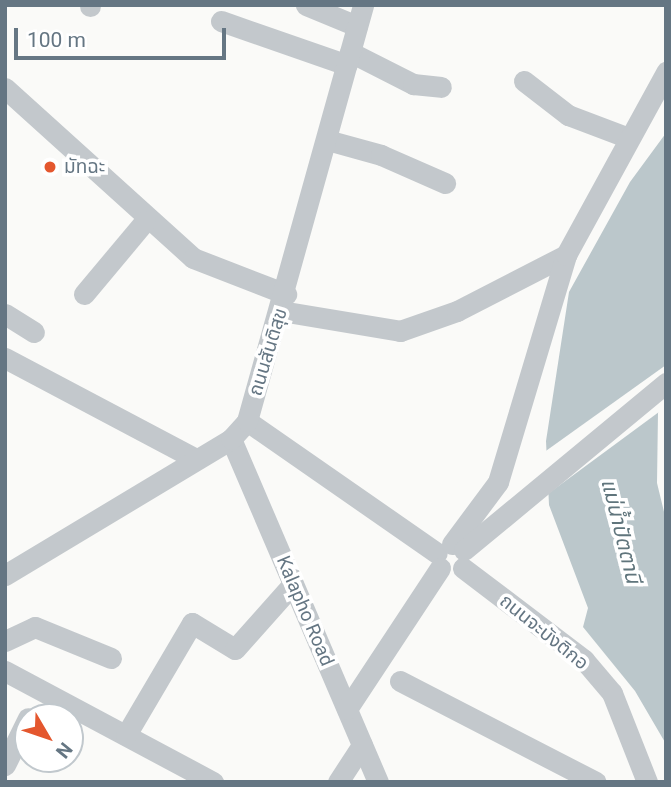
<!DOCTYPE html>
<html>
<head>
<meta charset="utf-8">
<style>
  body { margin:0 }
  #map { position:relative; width:671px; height:787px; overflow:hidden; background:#fafaf8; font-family:Roboto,"Noto Sans Thai",sans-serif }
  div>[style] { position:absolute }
  .water>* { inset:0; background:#bbc7cb }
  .pier>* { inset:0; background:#fafaf8 }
  .minor>* { height:21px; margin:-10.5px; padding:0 10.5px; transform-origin:10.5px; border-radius:10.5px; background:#c3c8cc }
  .dots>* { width:19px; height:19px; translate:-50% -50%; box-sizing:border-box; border:4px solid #fff; border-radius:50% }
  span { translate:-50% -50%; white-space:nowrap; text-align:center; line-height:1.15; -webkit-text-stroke:7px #fff; paint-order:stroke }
  .poi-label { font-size:19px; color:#657683 }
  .left { translate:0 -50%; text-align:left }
  .street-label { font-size:19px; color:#657683 }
  .water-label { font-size:21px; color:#60757c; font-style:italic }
  .frame { position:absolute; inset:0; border:7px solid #657683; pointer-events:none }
  .north { position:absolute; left:14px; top:703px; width:70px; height:70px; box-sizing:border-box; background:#fff; border:2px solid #c1c8cd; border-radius:50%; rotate:129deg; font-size:19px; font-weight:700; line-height:28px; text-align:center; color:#657683 }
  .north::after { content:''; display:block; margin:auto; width:24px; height:32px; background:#e4572e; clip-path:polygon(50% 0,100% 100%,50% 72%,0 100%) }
  .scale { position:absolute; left:14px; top:28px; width:212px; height:32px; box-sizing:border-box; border:4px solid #657683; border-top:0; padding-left:9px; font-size:21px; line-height:24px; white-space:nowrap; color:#657683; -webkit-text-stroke:5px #fff; paint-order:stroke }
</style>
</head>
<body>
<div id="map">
  <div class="water">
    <div style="clip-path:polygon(666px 133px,666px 391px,658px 413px,657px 483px,666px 520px,666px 744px,635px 691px,583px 627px,588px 608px,549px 505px,546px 441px,569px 292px,630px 182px)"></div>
  </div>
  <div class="pier">
    <div style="clip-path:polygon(666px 365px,663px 409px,545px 496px,543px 453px)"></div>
  </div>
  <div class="minor">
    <div style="left:90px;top:5px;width:1px;rotate:90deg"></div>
    <div style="left:306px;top:5px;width:55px;rotate:22.4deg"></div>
    <div style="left:221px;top:21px;width:133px;rotate:19.2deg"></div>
    <div style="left:350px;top:52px;width:71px;rotate:26.9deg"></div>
    <div style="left:413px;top:84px;width:28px;rotate:6deg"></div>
    <div style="left:524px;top:81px;width:56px;rotate:37.7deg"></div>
    <div style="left:568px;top:115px;width:65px;rotate:20.7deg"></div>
    <div style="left:5px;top:88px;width:253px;rotate:42.1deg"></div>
    <div style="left:193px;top:258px;width:100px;rotate:21.2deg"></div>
    <div style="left:327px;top:140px;width:56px;rotate:15.5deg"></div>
    <div style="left:381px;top:155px;width:70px;rotate:23.6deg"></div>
    <div style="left:84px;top:294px;width:95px;rotate:-50.1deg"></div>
    <div style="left:281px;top:311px;width:121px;rotate:9.5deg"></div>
    <div style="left:400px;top:331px;width:60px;rotate:-19.3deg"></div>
    <div style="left:457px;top:311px;width:123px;rotate:-27.2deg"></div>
    <div style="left:5px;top:314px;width:34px;rotate:32deg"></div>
    <div style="left:5px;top:358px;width:214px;rotate:27.9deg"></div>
    <div style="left:247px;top:421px;width:231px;rotate:34.8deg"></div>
    <div style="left:231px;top:439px;width:373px;rotate:66.8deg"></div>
    <div style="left:452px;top:544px;width:77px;rotate:-53.4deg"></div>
    <div style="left:498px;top:482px;width:237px;rotate:-73.3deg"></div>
    <div style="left:566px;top:255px;width:209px;rotate:-61.3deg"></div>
    <div style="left:464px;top:550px;width:262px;rotate:-39.6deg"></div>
    <div style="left:463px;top:568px;width:152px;rotate:37.2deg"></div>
    <div style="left:584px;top:660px;width:43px;rotate:49.7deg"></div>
    <div style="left:612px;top:693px;width:96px;rotate:68.5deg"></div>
    <div style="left:5px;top:575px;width:264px;rotate:-31deg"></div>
    <div style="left:231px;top:439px;width:24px;rotate:-48deg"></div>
    <div style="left:247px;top:421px;width:432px;rotate:-74.4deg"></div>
    <div style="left:5px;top:641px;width:33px;rotate:-25deg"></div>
    <div style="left:35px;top:627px;width:82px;rotate:22.2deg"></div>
    <div style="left:5px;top:671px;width:236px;rotate:28.1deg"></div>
    <div style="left:400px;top:681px;width:220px;rotate:27.3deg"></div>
    <div style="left:347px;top:709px;width:169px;rotate:-56.6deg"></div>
    <div style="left:126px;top:735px;width:130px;rotate:-59.5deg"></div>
    <div style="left:192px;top:623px;width:50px;rotate:31.2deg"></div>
    <div style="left:235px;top:649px;width:87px;rotate:-48.3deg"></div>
    <div style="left:5px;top:765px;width:52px;rotate:-63.9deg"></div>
    <div style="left:338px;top:782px;width:44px;rotate:-57deg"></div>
  </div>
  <div class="dots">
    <div style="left:50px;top:167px;background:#e4572e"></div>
  </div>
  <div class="poi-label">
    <span class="left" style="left:64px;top:167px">มัทฉะ</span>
  </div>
  <div class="street-label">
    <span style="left:268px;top:352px;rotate:-73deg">ถนนสันติสุข</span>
    <span style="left:305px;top:611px;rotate:67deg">Kalapho Road</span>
    <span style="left:544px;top:632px;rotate:39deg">ถนนจะบังติกอ</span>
  </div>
  <div class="water-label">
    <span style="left:621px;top:531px;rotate:76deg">แม่น้ำปัตตานี</span>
  </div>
  <div class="frame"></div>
  <div class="north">N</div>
  <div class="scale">100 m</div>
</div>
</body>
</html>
